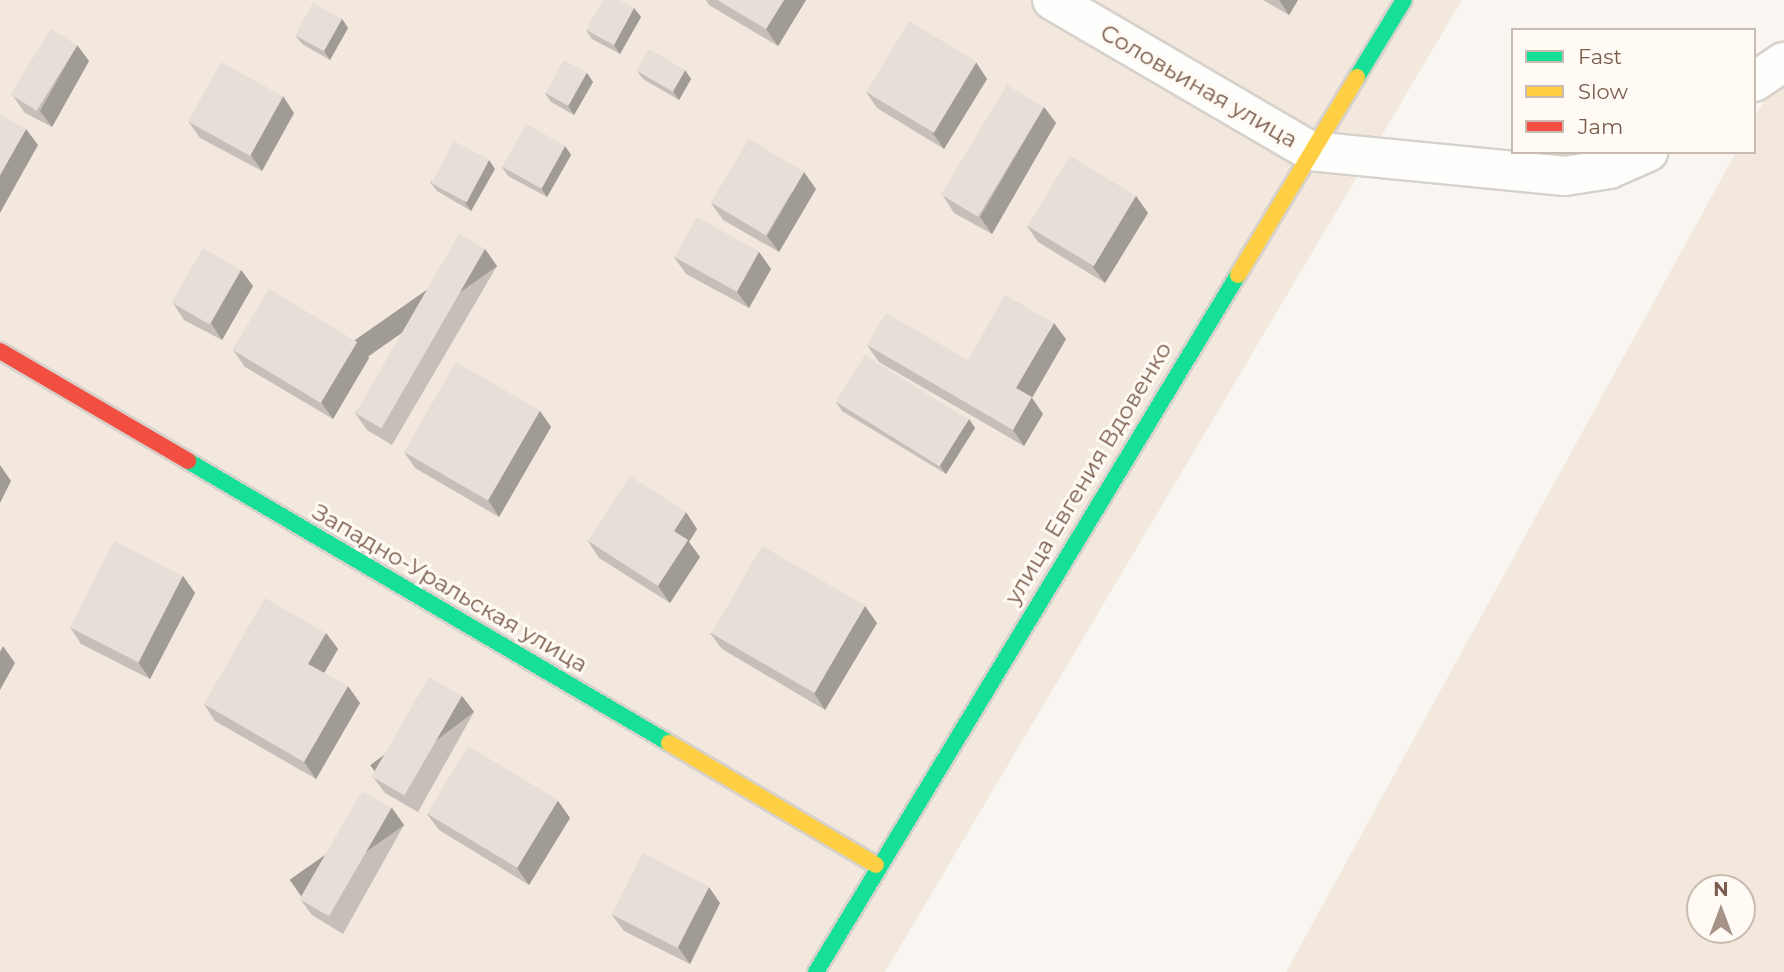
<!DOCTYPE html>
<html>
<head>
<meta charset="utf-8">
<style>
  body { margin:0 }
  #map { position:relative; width:1784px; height:972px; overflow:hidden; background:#f9f5f0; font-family:Montserrat,sans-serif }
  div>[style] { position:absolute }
  .residential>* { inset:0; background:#f2e8de }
  .roads { filter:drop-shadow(2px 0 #d7d1cb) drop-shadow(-2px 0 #d7d1cb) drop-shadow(0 2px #d7d1cb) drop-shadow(0 -2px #d7d1cb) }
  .street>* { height:38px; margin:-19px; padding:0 19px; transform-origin:19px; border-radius:19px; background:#fefefd }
  .fast>* { height:16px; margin:-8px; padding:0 8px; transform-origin:8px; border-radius:8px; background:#16e098 }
  .slow>* { height:16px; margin:-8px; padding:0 8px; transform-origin:8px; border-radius:8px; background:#ffcf43 }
  .jam>* { height:16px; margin:-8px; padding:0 8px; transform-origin:8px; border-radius:8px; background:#f24e42 }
  .wall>* { inset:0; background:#c6bfb9 }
  .shaded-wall>* { inset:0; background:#a19b96; transform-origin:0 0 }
  .building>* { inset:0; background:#e6ded7; transform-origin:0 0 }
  span { translate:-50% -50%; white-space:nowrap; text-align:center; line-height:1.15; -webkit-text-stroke:6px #fffaf3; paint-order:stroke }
  .street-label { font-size:23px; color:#7a5c4d }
  .legend { position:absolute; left:1511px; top:28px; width:245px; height:126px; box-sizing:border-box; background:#fffaf3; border:2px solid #cabbb1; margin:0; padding:9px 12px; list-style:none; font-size:21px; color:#7a5c4d }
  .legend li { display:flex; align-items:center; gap:14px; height:35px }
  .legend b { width:35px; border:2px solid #cabbb1 }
  .north { position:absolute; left:1686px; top:874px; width:70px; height:70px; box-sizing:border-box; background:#fffaf3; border:2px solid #cabbb1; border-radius:50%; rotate:0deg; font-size:19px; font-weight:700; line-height:28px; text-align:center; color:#7a5c4d }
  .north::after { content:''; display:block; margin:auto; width:24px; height:32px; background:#a69286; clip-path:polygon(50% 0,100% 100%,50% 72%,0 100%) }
</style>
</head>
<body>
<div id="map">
  <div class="residential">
    <div style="clip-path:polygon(0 0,1462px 0,885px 972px,0 972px)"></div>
    <div style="clip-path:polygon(evenodd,1784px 65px,1784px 972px,1286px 972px,1736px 152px,1754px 152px,1754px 119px,1784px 65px,1700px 888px,1742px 888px,1742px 930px,1700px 930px,1700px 888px)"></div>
  </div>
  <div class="roads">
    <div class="street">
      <div style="left:1052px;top:0;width:299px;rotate:30.3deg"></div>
      <div style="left:1310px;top:151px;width:256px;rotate:5.6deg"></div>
      <div style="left:1565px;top:176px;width:45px;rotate:-9deg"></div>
      <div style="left:1609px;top:169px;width:43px;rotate:-23.6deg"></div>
      <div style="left:1754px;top:82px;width:36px;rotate:-34deg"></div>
    </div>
    <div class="fast">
      <div style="left:1357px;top:77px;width:90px;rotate:-58.6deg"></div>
      <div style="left:188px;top:461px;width:558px;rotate:30.38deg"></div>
      <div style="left:816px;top:972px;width:815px;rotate:-58.81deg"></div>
    </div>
    <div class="slow">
      <div style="left:1238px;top:275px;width:231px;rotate:-59deg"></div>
      <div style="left:669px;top:743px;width:240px;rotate:30.5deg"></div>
    </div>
    <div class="jam">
      <div style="left:0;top:351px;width:218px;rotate:30.3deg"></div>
    </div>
  </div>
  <div class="wall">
    <div style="clip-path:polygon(706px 0,806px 0,778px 46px,709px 5px)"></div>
    <div style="clip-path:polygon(1263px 0,1298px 0,1289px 15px)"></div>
    <div style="clip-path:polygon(634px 8px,641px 17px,620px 54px,592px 39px,586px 30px)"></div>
    <div style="clip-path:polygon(342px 19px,348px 28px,330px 60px,302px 44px,295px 35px)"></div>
    <div style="clip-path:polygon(77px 45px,89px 61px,52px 127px,25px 113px,13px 96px)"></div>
    <div style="clip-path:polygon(685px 70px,691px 79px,679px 100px,643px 79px,637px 71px)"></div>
    <div style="clip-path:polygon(587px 73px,593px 82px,574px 115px,551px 102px,545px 93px)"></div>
    <div style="clip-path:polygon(987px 79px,944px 149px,877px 108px,866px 92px)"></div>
    <div style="clip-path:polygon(1044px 107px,1056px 123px,992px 234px,954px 213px,943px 196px)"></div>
    <div style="clip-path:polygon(294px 113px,262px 171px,200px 138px,188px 121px)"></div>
    <div style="clip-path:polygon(565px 146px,571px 155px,547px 197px,508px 176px,502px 167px)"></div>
    <div style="clip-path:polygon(489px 160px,495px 169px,471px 211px,437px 191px,430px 182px)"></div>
    <div style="clip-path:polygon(816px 189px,779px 252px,723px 220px,711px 203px)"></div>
    <div style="clip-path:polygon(1136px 196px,1148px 213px,1105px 283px,1038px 242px,1027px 226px)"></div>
    <div style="clip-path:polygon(485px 249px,497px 266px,392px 445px,367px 430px,355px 413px)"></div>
    <div style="clip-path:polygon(759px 252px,771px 269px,749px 308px,686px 274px,674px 257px)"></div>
    <div style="clip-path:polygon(241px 270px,253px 286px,222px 340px,184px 320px,173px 303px)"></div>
    <div style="clip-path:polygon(1066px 339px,1032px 398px,1043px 414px,1024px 446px,879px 362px,867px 345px,968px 360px)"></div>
    <div style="clip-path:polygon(357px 342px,369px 358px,333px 419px,245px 367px,233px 350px)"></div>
    <div style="clip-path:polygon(836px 402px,975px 428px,946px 474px,842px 411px)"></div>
    <div style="clip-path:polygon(540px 411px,551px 427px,499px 517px,415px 468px,404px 452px)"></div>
    <div style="clip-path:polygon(697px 529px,689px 542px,700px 557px,670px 603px,599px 558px,588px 541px)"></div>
    <div style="clip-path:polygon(183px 576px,195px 593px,150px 679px,81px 644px,70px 627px)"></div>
    <div style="clip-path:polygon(877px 623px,825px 710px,722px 649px,710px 633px)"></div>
    <div style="clip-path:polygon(326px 633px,338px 649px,324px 673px,360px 703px,316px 779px,215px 721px,204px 704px)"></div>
    <div style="clip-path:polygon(462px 696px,474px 712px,418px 812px,385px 793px,373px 777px)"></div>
    <div style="clip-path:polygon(558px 801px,570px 818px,529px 885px,439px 830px,427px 814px)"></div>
    <div style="clip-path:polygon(392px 808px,404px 825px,343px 934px,312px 915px,300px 899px)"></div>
    <div style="clip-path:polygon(720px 903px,690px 964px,624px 931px,612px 915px)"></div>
  </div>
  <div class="shaded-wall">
    <div style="clip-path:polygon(784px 0,806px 0,778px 46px,766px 29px)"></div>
    <div style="clip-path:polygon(1279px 0,1298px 0,1289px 15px)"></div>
    <div style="clip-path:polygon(634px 8px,641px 17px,620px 54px,614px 45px)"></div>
    <div style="clip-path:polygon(342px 19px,348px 28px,330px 60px,324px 51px)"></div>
    <div style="clip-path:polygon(77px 45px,89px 61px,52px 127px,40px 111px)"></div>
    <div style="clip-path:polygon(976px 62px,987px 79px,944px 149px,932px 132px)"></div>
    <div style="clip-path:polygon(685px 70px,691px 79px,679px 100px,673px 91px)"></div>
    <div style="clip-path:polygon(587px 73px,593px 82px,574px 115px,568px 106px)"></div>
    <div style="clip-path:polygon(283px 96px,294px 113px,262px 171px,250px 154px)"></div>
    <div style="clip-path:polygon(1044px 107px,1056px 123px,992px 234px,980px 217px)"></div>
    <div style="clip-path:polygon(26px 129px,38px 145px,0 213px,0 175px)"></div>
    <div style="clip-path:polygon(565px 146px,571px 155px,547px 197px,541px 188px)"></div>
    <div style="clip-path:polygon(489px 160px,495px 169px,471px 211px,465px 202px)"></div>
    <div style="clip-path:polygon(804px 172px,816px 189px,779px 252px,767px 236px)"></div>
    <div style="clip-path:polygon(1136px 196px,1148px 213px,1105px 283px,1093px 267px)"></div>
    <div style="left:485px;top:249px;width:21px;height:207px;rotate:55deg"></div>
    <div style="clip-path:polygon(759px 252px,771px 269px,749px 308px,737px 292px)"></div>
    <div style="clip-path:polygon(241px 270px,253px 286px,222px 340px,211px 323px)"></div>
    <div style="clip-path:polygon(1054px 323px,1066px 339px,1032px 398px,1043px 414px,1024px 446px,1013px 430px,1016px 388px)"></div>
    <div style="clip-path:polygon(357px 342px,369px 358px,333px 419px,321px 402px)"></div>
    <div style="clip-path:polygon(540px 411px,551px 427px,499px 517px,488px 500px)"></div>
    <div style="clip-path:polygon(969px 419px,975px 428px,946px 474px,940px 466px)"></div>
    <div style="clip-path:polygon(0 465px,11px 481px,0 503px)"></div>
    <div style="clip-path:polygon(686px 512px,697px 529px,689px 542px,700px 557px,670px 603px,658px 586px,674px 531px)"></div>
    <div style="clip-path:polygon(183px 576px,195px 593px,150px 679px,138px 662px)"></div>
    <div style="clip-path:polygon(865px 606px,877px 623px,825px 710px,814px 693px)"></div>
    <div style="clip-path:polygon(326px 633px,338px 649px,320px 680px,308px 664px)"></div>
    <div style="clip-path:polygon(3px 646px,15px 663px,0 690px,0 652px)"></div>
    <div style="clip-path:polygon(348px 686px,360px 703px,316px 779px,304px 762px)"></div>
    <div style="left:462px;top:696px;width:20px;height:115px;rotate:53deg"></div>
    <div style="clip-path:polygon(558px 801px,570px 818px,529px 885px,517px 868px)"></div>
    <div style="left:392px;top:808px;width:21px;height:125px;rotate:55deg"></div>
    <div style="clip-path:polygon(709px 887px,720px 903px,690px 964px,678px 947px)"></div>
  </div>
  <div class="building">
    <div style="clip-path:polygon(603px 0,620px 0,634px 8px,614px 45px,586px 30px)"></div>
    <div style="clip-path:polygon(717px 0,784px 0,766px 29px)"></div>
    <div style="left:313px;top:3px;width:33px;height:37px;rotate:29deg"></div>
    <div style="left:909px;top:21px;width:79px;height:83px;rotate:31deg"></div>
    <div style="left:51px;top:29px;width:31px;height:77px;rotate:32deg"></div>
    <div style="left:649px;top:49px;width:42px;height:25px;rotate:30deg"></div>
    <div style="left:564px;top:60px;width:26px;height:38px;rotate:29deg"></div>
    <div style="left:221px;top:62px;width:71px;height:68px;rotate:29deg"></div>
    <div style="left:1007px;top:85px;width:43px;height:128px;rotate:31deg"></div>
    <div style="clip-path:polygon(0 114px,26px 129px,0 175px)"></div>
    <div style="left:526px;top:124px;width:45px;height:49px;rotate:29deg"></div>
    <div style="left:749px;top:139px;width:64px;height:74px;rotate:31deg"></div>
    <div style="left:454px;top:141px;width:40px;height:48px;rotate:28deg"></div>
    <div style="left:1070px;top:156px;width:77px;height:82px;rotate:31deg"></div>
    <div style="left:697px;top:217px;width:71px;height:46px;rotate:29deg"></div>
    <div style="left:459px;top:234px;width:30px;height:207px;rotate:30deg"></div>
    <div style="left:203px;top:248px;width:44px;height:63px;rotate:30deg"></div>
    <div style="left:269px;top:289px;width:103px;height:71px;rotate:31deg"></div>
    <div style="clip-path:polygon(1005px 295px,1054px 323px,1016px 388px,1032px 397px,1013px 430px,867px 345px,886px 313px,968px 360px)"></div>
    <div style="left:865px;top:355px;width:122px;height:55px;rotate:32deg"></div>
    <div style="left:456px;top:362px;width:97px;height:104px;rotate:30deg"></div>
    <div style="clip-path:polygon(630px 476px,686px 512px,674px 531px,688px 540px,658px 586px,588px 541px)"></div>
    <div style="left:114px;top:541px;width:77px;height:97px;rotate:27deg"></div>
    <div style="left:762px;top:546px;width:119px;height:101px;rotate:30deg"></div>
    <div style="clip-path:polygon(265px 598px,326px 633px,308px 664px,348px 686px,304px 762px,204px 704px)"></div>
    <div style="left:429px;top:677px;width:38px;height:115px;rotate:30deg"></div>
    <div style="left:468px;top:746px;width:105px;height:79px;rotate:31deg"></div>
    <div style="left:362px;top:791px;width:34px;height:125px;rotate:30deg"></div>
    <div style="left:643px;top:853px;width:74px;height:69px;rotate:27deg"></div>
  </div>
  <div class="street-label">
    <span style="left:1199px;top:86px;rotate:30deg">Соловьиная улица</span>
    <span style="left:1088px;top:473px;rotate:-59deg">улица Евгения Вдовенко</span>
    <span style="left:450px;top:588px;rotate:30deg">Западно-Уральская улица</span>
  </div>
  <ul class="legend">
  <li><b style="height:9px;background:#16e098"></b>Fast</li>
  <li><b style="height:9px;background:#ffcf43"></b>Slow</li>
  <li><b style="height:9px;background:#f24e42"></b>Jam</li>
  </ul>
  <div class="north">N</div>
</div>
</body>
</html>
